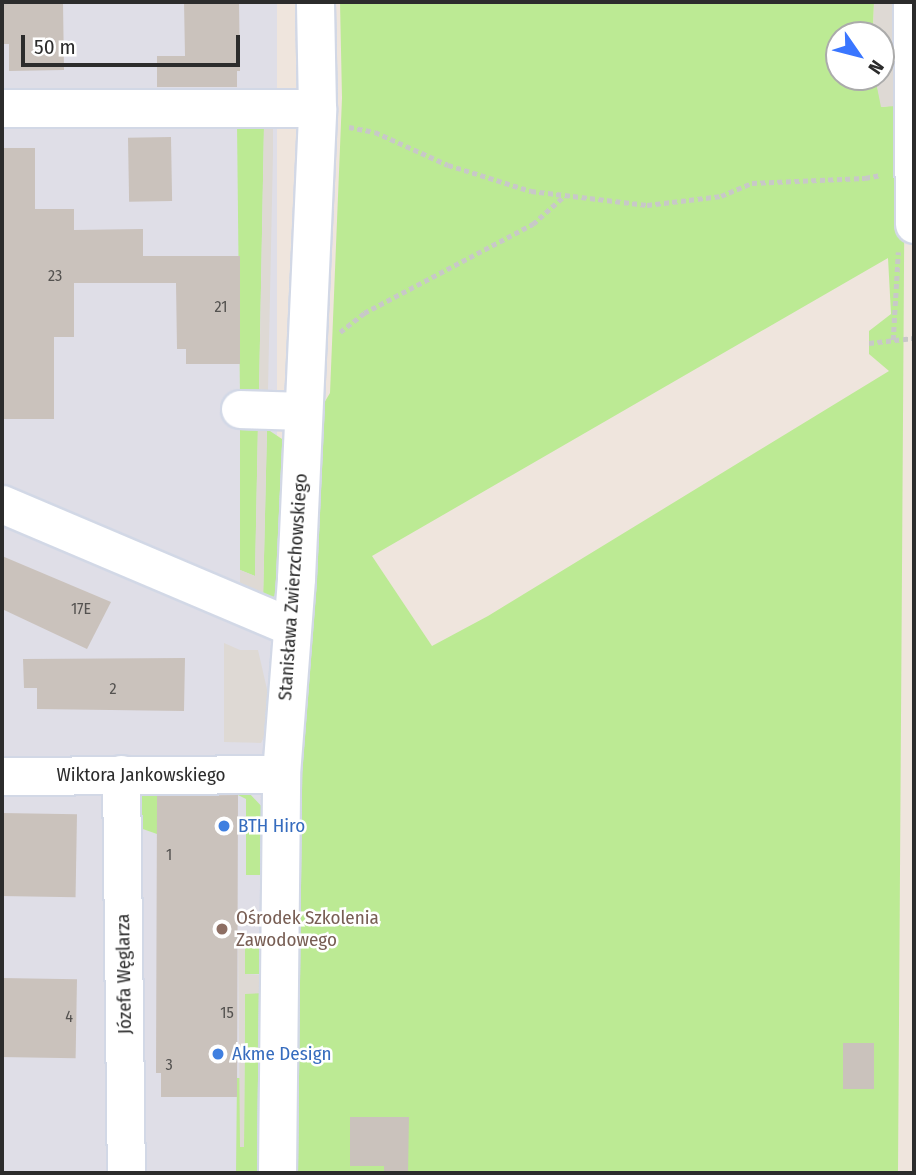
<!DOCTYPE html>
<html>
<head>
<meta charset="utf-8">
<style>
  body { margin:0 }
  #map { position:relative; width:916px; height:1175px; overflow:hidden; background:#efe5dd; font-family:"Fira Sans Condensed",sans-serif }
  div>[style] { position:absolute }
  .industrial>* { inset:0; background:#dfdee7; transform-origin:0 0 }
  .green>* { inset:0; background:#bcea94; transform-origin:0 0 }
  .plaza>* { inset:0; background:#ded9d4 }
  .building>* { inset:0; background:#cac2bc; transform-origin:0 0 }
  .path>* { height:4.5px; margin-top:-2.25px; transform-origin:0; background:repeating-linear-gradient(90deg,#c8c8c8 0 5px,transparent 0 8.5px) }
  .roads { filter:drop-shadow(2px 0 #d2d8e6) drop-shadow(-2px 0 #d2d8e6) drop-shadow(0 2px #d2d8e6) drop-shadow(0 -2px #d2d8e6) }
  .minor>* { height:37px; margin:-18.5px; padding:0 18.5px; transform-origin:18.5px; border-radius:18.5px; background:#fff }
  .dots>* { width:19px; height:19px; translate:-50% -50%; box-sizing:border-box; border:4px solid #fff; border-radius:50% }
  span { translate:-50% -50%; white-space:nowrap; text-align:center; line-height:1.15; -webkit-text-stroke:5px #fff; paint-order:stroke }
  .number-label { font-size:16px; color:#545250 }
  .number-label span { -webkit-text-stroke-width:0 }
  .street-label { font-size:19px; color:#2c2c2c }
  .shop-label { font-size:19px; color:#366cbe }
  .left { translate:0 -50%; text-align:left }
  .education-label { font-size:19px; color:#785e54 }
  .frame { position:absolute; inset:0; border:4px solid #2c2c2c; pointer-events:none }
  .north { position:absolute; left:825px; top:21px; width:70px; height:70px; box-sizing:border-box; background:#fff; border:2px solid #ababab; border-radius:50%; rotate:125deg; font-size:19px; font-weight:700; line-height:28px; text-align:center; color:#2c2c2c }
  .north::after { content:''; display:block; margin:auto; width:24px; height:32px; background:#3a76ff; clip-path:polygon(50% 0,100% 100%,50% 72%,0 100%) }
  .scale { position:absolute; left:21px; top:35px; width:219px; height:32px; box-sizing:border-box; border:4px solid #2c2c2c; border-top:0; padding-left:9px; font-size:21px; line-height:24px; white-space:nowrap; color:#2c2c2c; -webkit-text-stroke:5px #fff; paint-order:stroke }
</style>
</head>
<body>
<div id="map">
  <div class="industrial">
    <div style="left:2px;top:2px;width:275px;height:1171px"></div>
  </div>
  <div class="green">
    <div style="clip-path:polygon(evenodd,340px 2px,874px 2px,873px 35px,839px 35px,839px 77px,875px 77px,882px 107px,896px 105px,905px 117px,898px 1173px,290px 1173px,297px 679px,318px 413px,330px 393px,342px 98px,340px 2px,888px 258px,891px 314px,869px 331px,869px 354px,889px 371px,488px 616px,432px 646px,372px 556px,888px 258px)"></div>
    <div style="clip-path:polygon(237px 123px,264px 127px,259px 393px,240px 397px)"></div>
    <div style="clip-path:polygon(240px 420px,258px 425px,255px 576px,240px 570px)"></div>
    <div style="clip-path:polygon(267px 429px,291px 445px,283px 589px,267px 602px,263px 600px)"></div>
    <div style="clip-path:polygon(157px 787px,157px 834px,140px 828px,135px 821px,135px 803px,140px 794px)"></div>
    <div style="clip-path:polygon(239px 787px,249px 793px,265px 810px,267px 875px,246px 875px,246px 799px,238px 795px)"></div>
    <div style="left:245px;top:934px;width:21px;height:40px"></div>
    <div style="clip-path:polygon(245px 993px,266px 993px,263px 1173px,236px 1173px,237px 1078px,240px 1078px,244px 1146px)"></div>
  </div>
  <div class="plaza">
    <div style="clip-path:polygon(874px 2px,893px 2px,893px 50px,901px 90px,896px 106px,881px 107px,875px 77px,881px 77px,881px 35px,873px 35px)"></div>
    <div style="clip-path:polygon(264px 127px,273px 129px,273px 152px,268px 390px,259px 393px)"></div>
    <div style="clip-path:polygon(258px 425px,267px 429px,263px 600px,240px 590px,240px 570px,255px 576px)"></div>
    <div style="clip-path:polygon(224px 643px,240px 650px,258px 650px,269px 698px,267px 731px,261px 743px,224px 742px)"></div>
    <div style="clip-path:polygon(238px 934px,245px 934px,245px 974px,266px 975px,266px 993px,245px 994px,244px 1147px,240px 1147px)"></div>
  </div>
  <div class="building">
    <div style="clip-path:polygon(2px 2px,63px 2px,64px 70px,9px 71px,9px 44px,2px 44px)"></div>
    <div style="clip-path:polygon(184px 2px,239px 2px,240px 71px,237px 71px,237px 87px,157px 87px,157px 56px,185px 56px)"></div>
    <div style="left:171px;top:137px;width:64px;height:43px;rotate:89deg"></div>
    <div style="clip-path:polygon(2px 148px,35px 148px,35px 209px,74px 209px,74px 230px,143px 229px,143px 256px,240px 256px,240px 364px,186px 364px,186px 349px,177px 349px,176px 283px,74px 283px,74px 337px,54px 337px,54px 419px,2px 419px)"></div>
    <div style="clip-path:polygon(2px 556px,111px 602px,87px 649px,2px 609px)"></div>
    <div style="clip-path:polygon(185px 658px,184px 711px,37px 709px,37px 688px,24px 688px,23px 659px)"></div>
    <div style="clip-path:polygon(238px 795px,237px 1097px,161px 1097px,161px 1073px,156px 1073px,157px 796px)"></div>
    <div style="left:2px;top:813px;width:75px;height:83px;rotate:1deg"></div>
    <div style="left:2px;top:978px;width:75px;height:79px;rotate:1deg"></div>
    <div style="left:843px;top:1043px;width:31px;height:46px"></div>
    <div style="clip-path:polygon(350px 1117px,409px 1117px,408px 1173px,384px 1173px,384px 1166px,350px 1166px)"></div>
  </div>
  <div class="path">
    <div style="left:349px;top:127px;width:26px;rotate:11deg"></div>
    <div style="left:375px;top:132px;width:80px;rotate:24.3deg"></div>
    <div style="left:448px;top:165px;width:87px;rotate:17.4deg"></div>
    <div style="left:531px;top:191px;width:117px;rotate:6.9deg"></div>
    <div style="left:647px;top:205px;width:75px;rotate:-6.9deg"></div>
    <div style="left:721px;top:196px;width:34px;rotate:-23deg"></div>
    <div style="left:752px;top:183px;width:113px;rotate:-2.5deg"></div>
    <div style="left:865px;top:178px;width:16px;rotate:-11deg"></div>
    <div style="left:340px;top:332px;width:31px;rotate:-38deg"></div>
    <div style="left:364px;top:313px;width:191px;rotate:-27.8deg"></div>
    <div style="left:533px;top:224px;width:42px;rotate:-42.1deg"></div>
    <div style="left:893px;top:340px;width:88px;rotate:-86.7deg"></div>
    <div style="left:869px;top:343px;width:45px;rotate:-6.3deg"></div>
  </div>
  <div class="roads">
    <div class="minor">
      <div style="left:912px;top:2px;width:222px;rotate:89.5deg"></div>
      <div style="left:2px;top:108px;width:315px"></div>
      <div style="left:240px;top:409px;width:63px;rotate:1.8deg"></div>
      <div style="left:2px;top:504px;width:313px;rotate:23deg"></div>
      <div style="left:121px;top:774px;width:399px;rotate:89.3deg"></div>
      <div style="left:2px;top:776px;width:279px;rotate:-0.4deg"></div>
      <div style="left:277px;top:1173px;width:399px;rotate:-89.4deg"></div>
      <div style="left:281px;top:774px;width:197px;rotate:-85.6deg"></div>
      <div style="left:296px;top:578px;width:470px;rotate:-87.4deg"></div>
      <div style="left:317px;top:108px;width:106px;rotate:-91.1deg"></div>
    </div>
  </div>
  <div class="dots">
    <div style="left:224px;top:826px;background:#3f7fe0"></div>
    <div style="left:222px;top:929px;background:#8d6e63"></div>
    <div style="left:218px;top:1054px;background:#3f7fe0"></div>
  </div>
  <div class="number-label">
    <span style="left:55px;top:276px">23</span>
    <span style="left:221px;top:307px">21</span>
    <span style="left:81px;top:609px">17E</span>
    <span style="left:113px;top:689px">2</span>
    <span style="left:169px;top:855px">1</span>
    <span style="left:227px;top:1013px">15</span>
    <span style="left:69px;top:1017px">4</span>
    <span style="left:169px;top:1065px">3</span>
  </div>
  <div class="street-label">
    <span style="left:293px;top:587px;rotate:-86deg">Stanisława Zwierzchowskiego</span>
    <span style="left:141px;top:775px">Wiktora Jankowskiego</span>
    <span style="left:124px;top:974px;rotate:-91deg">Józefa Węglarza</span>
  </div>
  <div class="shop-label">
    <span class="left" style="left:238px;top:826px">BTH Hiro</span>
    <span class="left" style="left:232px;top:1054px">Akme Design</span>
  </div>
  <div class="education-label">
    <span class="left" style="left:236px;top:929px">Ośrodek Szkolenia<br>Zawodowego</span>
  </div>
  <div class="frame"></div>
  <div class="north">N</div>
  <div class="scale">50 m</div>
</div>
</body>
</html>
